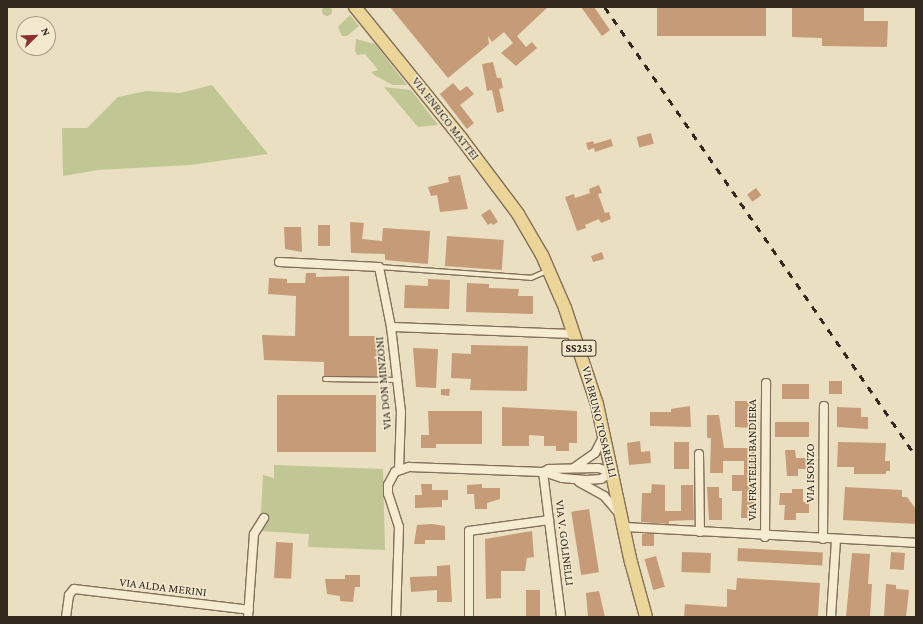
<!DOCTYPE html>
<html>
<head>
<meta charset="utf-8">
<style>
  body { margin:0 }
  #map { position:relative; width:923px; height:624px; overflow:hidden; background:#eadfc0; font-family:"Crimson Pro",serif }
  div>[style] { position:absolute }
  .green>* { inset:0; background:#c0c795 }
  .round { border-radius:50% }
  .building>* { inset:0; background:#c69b78; transform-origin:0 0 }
  .roads { filter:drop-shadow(1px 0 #827059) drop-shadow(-1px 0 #827059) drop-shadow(0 1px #827059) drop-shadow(0 -1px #827059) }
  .service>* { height:4px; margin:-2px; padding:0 2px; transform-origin:2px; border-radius:2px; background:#f6ecd2 }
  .minor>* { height:8px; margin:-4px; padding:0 4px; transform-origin:4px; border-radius:4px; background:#f6ecd2 }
  .primary>* { height:12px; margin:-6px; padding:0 6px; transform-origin:6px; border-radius:6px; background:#ecd599 }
  .rail>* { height:2.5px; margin-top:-1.25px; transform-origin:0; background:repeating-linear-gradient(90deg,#32281d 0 7px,transparent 0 14px) }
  span { translate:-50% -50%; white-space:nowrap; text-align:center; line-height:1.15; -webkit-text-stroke:3px #f2e9cf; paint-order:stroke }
  .shield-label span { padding:1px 3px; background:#f2e9cf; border:1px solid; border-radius:3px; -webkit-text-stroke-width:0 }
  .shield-label { font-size:11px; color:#32281d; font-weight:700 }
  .street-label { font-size:12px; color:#32281d }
  .frame { position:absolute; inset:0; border:8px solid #32281d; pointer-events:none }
  .north { position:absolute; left:16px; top:16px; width:40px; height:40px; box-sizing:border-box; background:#f2e9cf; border:1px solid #a59c88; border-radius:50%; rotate:67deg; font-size:11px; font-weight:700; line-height:16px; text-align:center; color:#32281d }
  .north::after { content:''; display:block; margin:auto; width:14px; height:18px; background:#8d302d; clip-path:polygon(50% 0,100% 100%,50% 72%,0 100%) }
</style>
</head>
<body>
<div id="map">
  <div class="green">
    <div class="round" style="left:322px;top:6px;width:10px;height:10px"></div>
    <div style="clip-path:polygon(350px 15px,359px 26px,347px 36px,342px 36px,338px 27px)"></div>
    <div style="clip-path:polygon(356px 39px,375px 44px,407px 85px,393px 85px,374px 75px,371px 72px,378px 70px,365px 54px,357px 55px,355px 51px)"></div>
    <div style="clip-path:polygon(212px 85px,268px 154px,190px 165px,98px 170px,63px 176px,62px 128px,87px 128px,118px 97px,146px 91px,180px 93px)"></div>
    <div style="clip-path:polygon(384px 87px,411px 90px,438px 125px,418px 127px)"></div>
    <div style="clip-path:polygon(274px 465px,383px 469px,385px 550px,308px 547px,309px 534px,260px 531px,263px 475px,274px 478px)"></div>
  </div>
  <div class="building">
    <div style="clip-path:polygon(390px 7px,548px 7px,517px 36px,526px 47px,532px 42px,537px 48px,516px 66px,501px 53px,513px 43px,504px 32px,492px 42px,488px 36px,489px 44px,448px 78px)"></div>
    <div style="clip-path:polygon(581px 7px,594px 7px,610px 30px,602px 36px)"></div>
    <div style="left:657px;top:7px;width:109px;height:29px"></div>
    <div style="clip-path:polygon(792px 7px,864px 7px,864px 21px,888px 21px,887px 47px,822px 46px,822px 38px,792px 37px)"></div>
    <div style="clip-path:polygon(493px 62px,497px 78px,501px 78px,503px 88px,499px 89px,504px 111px,497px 113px,492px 90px,487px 91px,482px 64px)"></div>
    <div style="clip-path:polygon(453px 83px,460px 91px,467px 86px,474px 94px,460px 105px,474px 123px,467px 129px,440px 94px)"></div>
    <div style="left:651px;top:133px;width:11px;height:15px;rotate:75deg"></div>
    <div style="clip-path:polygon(611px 139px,613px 146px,595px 152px,594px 148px,588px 150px,586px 143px,593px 141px,594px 144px)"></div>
    <div style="clip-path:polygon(460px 175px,468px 209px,440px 212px,437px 195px,431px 196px,428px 187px,449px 182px,448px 177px)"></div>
    <div style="clip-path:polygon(599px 185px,602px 193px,598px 194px,605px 213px,609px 212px,611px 219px,601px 223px,599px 219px,585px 225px,586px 228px,577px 231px,565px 197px,574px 194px,575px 198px,590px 193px,589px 189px)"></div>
    <div style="left:756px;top:188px;width:9px;height:11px;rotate:54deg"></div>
    <div style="clip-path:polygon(490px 209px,498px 222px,493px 225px,491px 223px,488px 225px,481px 215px)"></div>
    <div style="clip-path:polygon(350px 222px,364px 223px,362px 239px,382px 241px,383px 228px,430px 231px,428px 264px,385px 260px,385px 254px,351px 253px)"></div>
    <div style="left:318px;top:225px;width:12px;height:21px"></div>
    <div style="clip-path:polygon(284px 227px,301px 227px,302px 252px,285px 249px)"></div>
    <div style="left:447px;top:236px;width:57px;height:30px;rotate:4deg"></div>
    <div style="clip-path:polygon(602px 252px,604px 259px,593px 262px,591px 256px)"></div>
    <div style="clip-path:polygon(306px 273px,316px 273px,316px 277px,349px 276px,349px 336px,378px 336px,377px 376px,324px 376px,324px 362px,264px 360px,262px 335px,295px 336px,296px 296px,268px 294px,269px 278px,287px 279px,287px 283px,305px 283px)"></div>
    <div style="clip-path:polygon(428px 279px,450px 280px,449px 309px,404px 308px,405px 285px,428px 286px)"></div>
    <div style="clip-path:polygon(467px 283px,489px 284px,489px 288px,519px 289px,518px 296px,533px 296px,533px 314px,466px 312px)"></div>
    <div style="clip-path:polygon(471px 345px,528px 346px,527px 391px,470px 390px,471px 379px,451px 378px,452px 353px,471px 354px)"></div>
    <div style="clip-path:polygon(413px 348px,438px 349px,436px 388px,416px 387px)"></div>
    <div style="left:829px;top:381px;width:13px;height:13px"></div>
    <div style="left:782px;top:384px;width:27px;height:15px"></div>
    <div style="clip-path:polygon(441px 389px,450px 389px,449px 396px,441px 395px)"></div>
    <div style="left:277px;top:395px;width:99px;height:57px"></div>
    <div style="clip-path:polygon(735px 401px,750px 401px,753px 428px,735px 427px)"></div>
    <div style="clip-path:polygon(690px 406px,691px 427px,650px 426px,650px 412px,671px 412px,671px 409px)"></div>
    <div style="clip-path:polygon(502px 407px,577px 411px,577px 443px,569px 443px,569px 451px,556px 451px,556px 446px,544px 446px,544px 436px,529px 435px,529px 446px,502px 446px)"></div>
    <div style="clip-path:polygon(837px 407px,861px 408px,861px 417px,868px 417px,868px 429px,837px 427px)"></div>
    <div style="clip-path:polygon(428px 411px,482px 411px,482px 444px,436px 444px,436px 448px,421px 448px,421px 435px,429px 435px)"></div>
    <div style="clip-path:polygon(707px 415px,719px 415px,724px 448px,756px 448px,756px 477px,753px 477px,753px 489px,756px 489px,757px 501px,754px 518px,741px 518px,742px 491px,732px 491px,732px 475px,744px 475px,744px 461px,723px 461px,723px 473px,710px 473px,711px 438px,707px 438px)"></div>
    <div style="left:775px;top:422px;width:34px;height:15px"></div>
    <div style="clip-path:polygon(640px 441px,641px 452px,650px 451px,651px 463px,629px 465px,627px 443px)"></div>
    <div style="left:689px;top:442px;width:27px;height:15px;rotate:90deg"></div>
    <div style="clip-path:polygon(838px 442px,886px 443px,885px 461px,890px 461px,890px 471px,886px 471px,886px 474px,854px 474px,854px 467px,837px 467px)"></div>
    <div style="clip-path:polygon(785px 450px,795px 450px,796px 458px,809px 458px,809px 469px,798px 469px,798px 476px,787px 476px)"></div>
    <div style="clip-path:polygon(421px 484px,432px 484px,432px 490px,448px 490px,448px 500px,442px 500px,442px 507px,415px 508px,415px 495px,422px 495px)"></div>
    <div style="clip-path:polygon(482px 484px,482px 488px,500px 488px,500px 499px,487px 503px,487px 509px,475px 509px,474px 494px,467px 494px,467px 485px)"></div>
    <div style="clip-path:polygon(652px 484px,665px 485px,665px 511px,681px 511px,681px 485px,693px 485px,694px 520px,669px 521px,669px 524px,641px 522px,642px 493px,651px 493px)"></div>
    <div style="clip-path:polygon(707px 487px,719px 487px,719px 498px,722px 498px,722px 520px,709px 520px)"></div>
    <div style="clip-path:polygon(845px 487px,902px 490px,902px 497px,907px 497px,916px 509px,916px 524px,843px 520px)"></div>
    <div style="clip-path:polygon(792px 489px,803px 489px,803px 502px,809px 502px,809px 513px,796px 513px,796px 520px,784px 520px,785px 505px,779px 505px,780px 493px,792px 493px)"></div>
    <div style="left:589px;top:509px;width:64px;height:18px;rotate:81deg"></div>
    <div style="clip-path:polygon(432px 524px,445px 526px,445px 540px,425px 540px,425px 544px,414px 544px,417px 525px)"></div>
    <div style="clip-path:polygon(532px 531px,534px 557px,527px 558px,525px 571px,501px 571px,501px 598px,486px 599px,485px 539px)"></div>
    <div style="left:642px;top:534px;width:12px;height:12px"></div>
    <div style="left:276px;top:542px;width:17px;height:36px;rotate:3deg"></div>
    <div style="left:738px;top:548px;width:85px;height:13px;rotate:3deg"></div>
    <div style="left:682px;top:552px;width:29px;height:20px;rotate:2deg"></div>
    <div style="left:891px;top:552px;width:14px;height:17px;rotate:4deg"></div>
    <div style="clip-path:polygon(852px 553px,870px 554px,868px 584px,872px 584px,870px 617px,846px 617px)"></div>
    <div style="left:656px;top:556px;width:32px;height:12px;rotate:74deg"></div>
    <div style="clip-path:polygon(450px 565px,452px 602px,437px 602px,437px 590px,411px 592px,410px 577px,437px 576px,437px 566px)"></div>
    <div style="clip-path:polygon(345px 575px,360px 575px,360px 587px,355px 587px,353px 602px,340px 601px,340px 596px,327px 594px,325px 579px,345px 579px)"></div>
    <div style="clip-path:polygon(737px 578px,820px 583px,818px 617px,684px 617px,685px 604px,727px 607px,727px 589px,736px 590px)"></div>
    <div style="clip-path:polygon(886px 584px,896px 585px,896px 589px,909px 590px,906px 617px,884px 617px)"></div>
    <div style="left:526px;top:590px;width:14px;height:27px"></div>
    <div style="clip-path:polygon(599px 591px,605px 617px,588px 617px,586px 593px)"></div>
  </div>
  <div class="roads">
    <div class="service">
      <div style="left:379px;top:267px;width:152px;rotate:4.1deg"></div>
      <div style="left:531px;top:278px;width:17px;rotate:-24deg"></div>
      <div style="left:325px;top:379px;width:72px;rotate:0.8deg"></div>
    </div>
    <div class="minor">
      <div style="left:279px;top:262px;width:100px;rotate:2.9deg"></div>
      <div style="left:379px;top:267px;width:61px;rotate:78.7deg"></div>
      <div style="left:391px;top:327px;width:86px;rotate:83.3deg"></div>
      <div style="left:401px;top:412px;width:57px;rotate:92deg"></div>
      <div style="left:391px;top:327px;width:183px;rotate:2.2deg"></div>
      <div style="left:699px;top:454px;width:78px;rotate:89.3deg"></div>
      <div style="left:575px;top:467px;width:24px;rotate:-35deg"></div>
      <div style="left:595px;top:453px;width:20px;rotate:-63deg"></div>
      <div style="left:543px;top:472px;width:146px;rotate:82.9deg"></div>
      <div style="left:579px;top:482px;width:29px;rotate:29deg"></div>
      <div style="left:604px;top:496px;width:21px;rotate:49deg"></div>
      <div style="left:624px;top:527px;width:292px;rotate:3.1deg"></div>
      <div style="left:765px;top:537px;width:154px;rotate:-89.6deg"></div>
      <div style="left:823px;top:539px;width:133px;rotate:-89.6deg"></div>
      <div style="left:66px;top:617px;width:22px;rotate:-82deg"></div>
      <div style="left:69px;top:595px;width:8px;rotate:-50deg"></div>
      <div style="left:74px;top:589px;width:176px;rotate:6.8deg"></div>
      <div style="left:248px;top:617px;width:83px;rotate:-85.9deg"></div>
      <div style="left:254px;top:534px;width:19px;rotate:-58deg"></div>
      <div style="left:396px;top:617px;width:90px;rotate:-88.1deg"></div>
      <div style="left:399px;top:527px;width:35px;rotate:-108deg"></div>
      <div style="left:388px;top:494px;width:9px;rotate:-90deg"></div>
      <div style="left:388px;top:485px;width:15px;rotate:-62deg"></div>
      <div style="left:395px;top:472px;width:15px;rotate:-20deg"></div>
      <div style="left:409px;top:467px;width:134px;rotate:2.1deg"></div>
      <div style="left:543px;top:472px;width:7px;rotate:-27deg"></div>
      <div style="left:549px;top:469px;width:49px;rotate:-1.2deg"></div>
      <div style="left:598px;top:468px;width:15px;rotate:16deg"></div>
      <div style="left:612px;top:472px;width:13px;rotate:148deg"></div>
      <div style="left:601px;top:479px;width:15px;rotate:176deg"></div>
      <div style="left:586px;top:480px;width:24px;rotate:-175deg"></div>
      <div style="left:562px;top:478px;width:20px;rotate:-162deg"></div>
      <div style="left:469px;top:617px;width:86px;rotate:-90deg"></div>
      <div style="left:469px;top:531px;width:81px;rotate:-7.8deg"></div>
      <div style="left:831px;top:617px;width:77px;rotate:-86.3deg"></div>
    </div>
    <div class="primary">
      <div style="left:355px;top:7px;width:169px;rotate:51deg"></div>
      <div style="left:461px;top:138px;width:95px;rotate:53.1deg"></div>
      <div style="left:518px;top:214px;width:48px;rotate:59.7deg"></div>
      <div style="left:542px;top:255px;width:58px;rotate:66.5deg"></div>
      <div style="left:565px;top:308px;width:101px;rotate:71.6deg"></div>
      <div style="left:597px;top:404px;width:162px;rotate:77.9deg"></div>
      <div style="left:631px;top:562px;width:57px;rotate:74.7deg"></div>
    </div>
  </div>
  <div class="rail">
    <div style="left:605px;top:7px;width:546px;rotate:55.29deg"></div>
  </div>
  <div class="shield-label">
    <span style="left:579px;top:348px">SS253</span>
  </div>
  <div class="street-label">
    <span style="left:445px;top:119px;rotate:52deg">VIA ENRICO MATTEI</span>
    <span style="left:384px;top:383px;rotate:-95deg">VIA DON MINZONI</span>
    <span style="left:599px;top:422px;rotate:76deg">VIA BRUNO TOSARELLI</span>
    <span style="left:753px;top:460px;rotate:-90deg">VIA FRATELLI BANDIERA</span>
    <span style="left:811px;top:473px;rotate:-90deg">VIA ISONZO</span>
    <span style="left:564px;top:543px;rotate:83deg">VIA V. GOLINELLI</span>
    <span style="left:163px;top:588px;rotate:7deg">VIA ALDA MERINI</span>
  </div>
  <div class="frame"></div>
  <div class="north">N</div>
</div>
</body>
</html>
